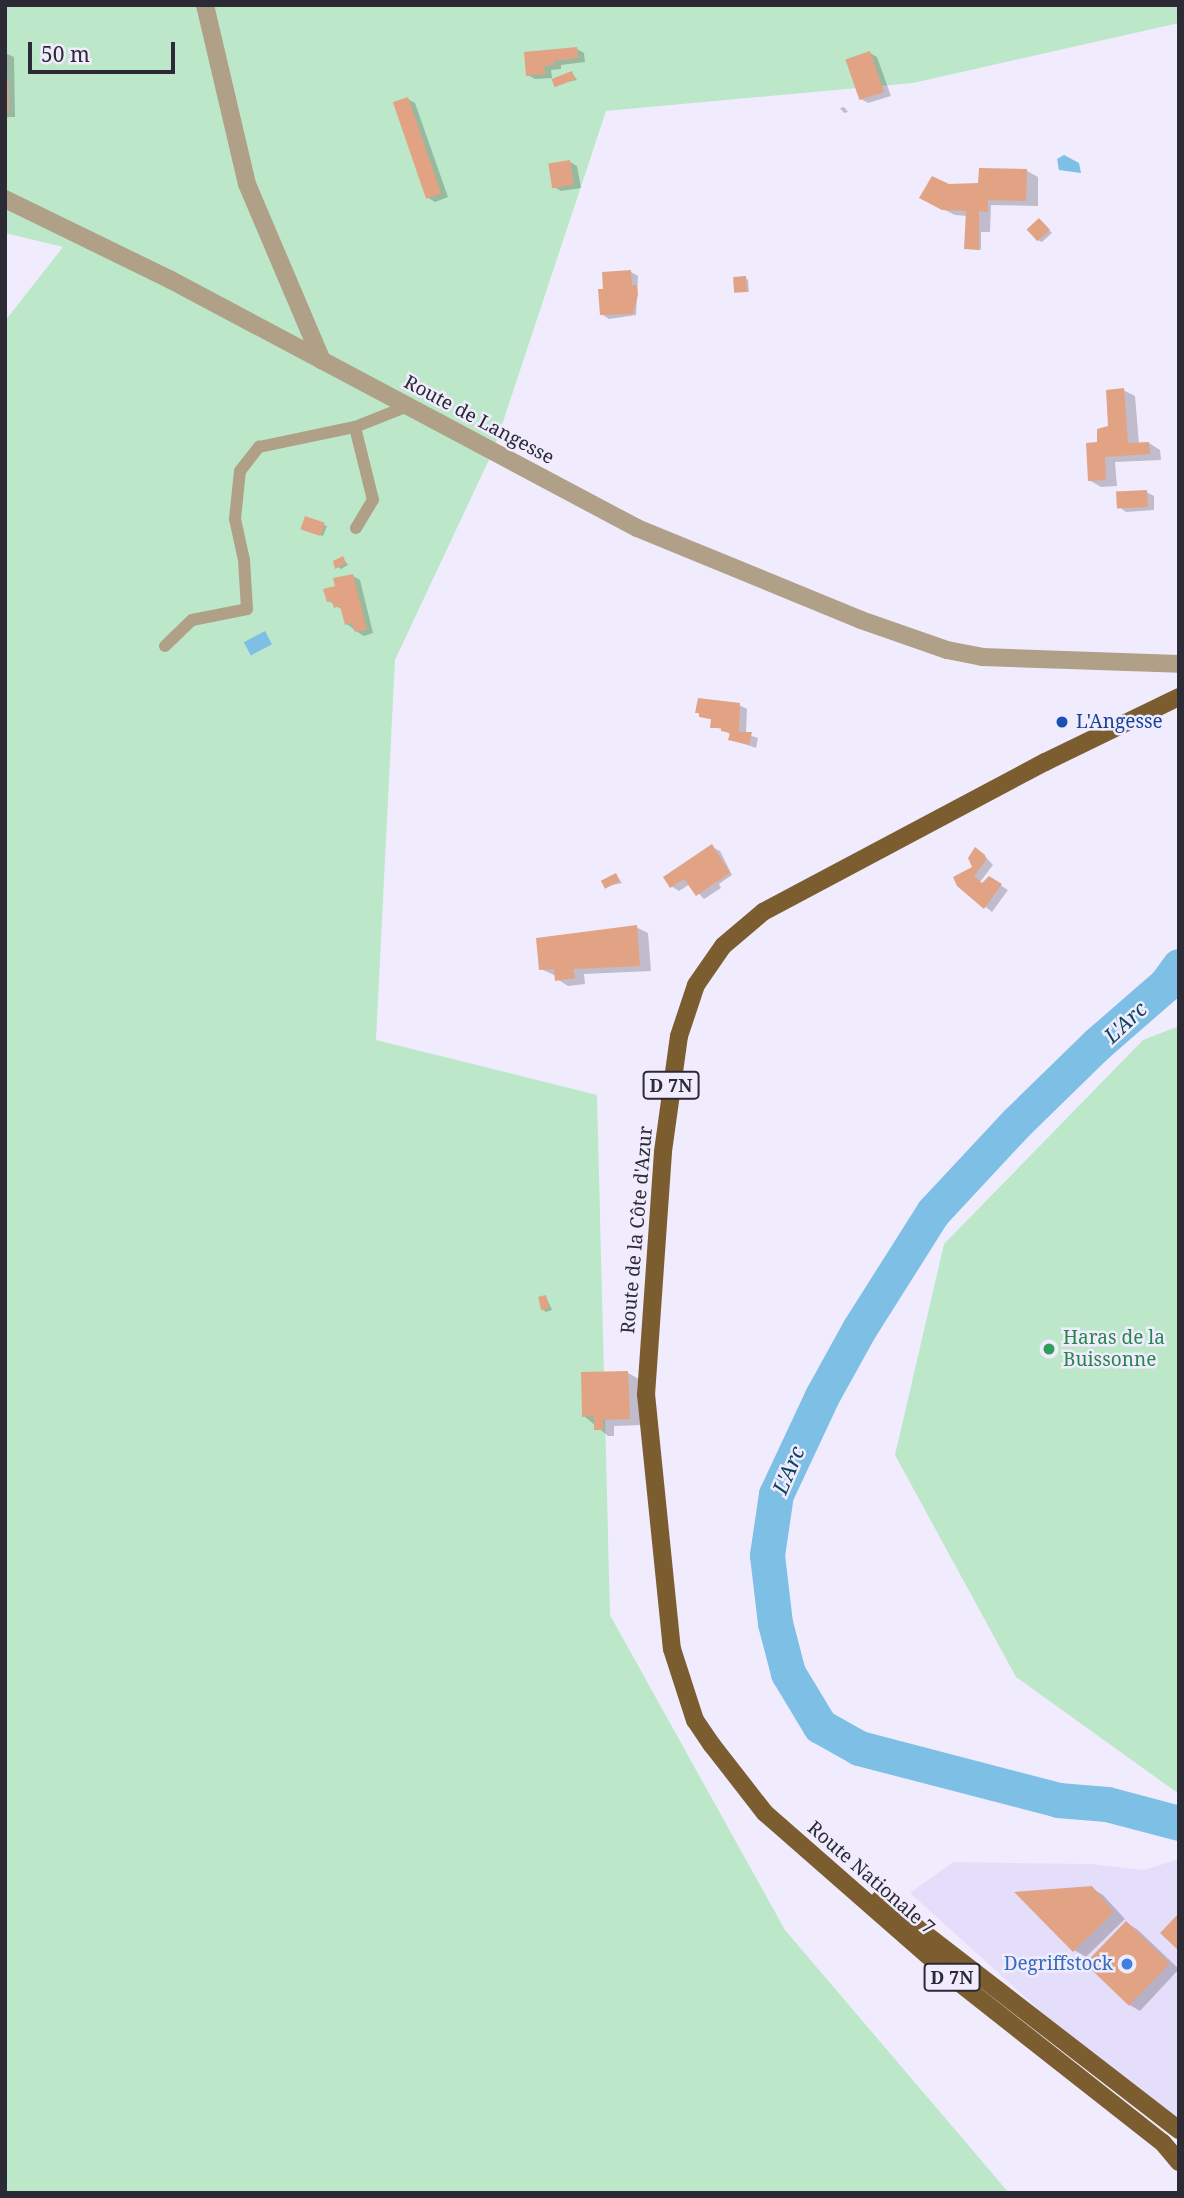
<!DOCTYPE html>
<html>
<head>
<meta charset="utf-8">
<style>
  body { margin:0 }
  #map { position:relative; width:1184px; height:2198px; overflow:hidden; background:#f0ecfe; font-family:"Noto Serif",serif }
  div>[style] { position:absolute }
  .built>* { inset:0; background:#e5defb }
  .green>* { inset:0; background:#bce8c9 }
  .water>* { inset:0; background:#7ebfe5; transform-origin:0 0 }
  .shadow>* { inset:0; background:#0003 }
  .river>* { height:35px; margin:-17.5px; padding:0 17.5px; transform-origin:17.5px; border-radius:17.5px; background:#7ebfe5 }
  .building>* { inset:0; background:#e1a384; transform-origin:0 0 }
  .service>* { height:12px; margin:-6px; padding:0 6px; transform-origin:6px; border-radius:6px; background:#b0a088 }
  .minor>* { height:18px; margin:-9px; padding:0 9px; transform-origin:9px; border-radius:9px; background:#b0a088 }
  .tertiary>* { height:18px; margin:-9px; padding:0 9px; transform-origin:9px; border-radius:9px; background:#b0a088 }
  .primary>* { height:18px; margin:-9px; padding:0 9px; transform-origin:9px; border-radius:9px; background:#7b5d30 }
  .dots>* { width:19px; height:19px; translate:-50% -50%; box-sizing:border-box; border:4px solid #f0ecfe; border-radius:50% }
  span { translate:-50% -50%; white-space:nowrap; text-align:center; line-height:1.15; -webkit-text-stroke:5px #f0ecfe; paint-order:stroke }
  .shield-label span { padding:2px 5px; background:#f0ecfe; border:2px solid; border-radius:5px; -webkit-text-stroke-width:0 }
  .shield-label { font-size:18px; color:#2c2a35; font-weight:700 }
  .street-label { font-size:19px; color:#2c2a35 }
  .transit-label { font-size:19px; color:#164399 }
  .left { translate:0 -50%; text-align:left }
  .leisure-label { font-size:19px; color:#27864d }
  .shop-label { font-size:19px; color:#366cbe }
  .right { translate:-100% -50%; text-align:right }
  .water-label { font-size:21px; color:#0b425c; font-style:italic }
  .frame { position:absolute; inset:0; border:7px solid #2c2a35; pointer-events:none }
  .scale { position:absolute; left:28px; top:42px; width:147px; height:32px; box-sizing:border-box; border:4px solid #2c2a35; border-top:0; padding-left:9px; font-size:21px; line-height:24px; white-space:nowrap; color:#2c2a35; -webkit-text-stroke:5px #f0ecfe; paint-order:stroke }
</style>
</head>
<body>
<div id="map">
  <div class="built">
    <div style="clip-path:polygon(1179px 1859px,1179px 2119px,1059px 2028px,910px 1893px,953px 1862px,1091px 1864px,1144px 1870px)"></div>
  </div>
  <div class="green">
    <div style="clip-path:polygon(5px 5px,1179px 5px,1179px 23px,913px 83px,606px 111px,494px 449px,395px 660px,376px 1040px,597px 1095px,610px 1615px,785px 1930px,1009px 2193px,5px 2193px,5px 321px,63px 247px,5px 233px)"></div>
    <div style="clip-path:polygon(1179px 1026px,1179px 1794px,1016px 1677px,895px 1455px,944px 1244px,1143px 1040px)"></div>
  </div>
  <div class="water">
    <div style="clip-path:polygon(1064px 155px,1079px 163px,1081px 173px,1059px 170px,1057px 159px)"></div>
    <div style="left:265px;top:631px;width:15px;height:24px;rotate:62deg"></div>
  </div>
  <div class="shadow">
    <div style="clip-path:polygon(577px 49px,584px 53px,585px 62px,561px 65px,561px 69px,551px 70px,552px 78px,535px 79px,528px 75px,526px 54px)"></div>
    <div style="clip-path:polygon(5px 53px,14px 57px,15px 117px,5px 117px)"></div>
    <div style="clip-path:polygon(870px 53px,877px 57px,891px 96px,868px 103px,861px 99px)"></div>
    <div style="clip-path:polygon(572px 73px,577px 80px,555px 84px)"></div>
    <div style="clip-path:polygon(408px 99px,415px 103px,448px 197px,435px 202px,427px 197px)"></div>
    <div style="clip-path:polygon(844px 107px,848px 112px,844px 113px,840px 108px)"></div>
    <div style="clip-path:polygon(570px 162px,577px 166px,581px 188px,561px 191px,553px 186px)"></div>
    <div style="clip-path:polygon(1027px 171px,1038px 177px,1038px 206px,991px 205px,990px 232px,981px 232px,981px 250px,966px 248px,967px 216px,955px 215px,921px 198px,949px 186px,979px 185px)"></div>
    <div style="clip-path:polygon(1042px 222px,1052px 233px,1042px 242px,1039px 241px)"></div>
    <div style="clip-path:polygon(631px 272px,638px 276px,636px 315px,609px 319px,601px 314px,605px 291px)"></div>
    <div style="clip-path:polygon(745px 278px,748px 280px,749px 292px,735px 291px)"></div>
    <div style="clip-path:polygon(1123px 390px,1135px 396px,1139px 444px,1149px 443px,1160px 450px,1161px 460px,1115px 462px,1117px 486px,1101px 487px,1089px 480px,1098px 444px,1110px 427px)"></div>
    <div style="clip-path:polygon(1146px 492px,1154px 496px,1154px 510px,1126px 512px,1119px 507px)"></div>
    <div style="clip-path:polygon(324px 525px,327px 526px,323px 536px,305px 530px)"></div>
    <div style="clip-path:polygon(343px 558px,348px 565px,341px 569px,338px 567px)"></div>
    <div style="clip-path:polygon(353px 576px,360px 580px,373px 633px,364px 636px,356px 631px,347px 624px,344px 611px,329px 601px,337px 587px)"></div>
    <div style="clip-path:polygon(739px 705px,747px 709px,746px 734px,758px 738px,756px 748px,730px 739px,731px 735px,723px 729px,711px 727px,713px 719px,704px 718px,697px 712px)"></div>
    <div style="clip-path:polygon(712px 847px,720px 851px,732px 875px,719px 884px,721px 888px,704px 899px,690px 884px,679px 891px,671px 886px)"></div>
    <div style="clip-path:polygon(983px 854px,993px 865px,980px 882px,983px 884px,989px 878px,1008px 890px,992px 912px,958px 885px)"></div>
    <div style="clip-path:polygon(616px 875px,622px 883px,604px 887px)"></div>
    <div style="clip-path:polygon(636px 927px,648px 933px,651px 971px,584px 974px,585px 984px,568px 986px,557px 979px,556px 976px,541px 969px)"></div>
    <div style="clip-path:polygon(546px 1297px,552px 1310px,546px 1312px,543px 1310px)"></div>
    <div style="clip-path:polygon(628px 1373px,639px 1379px,641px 1425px,614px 1426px,614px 1436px,608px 1436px,584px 1416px)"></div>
    <div style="clip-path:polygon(1091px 1888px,1103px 1895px,1125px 1919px,1086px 1957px,1074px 1950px)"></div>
    <div style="clip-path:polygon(1127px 1923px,1138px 1930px,1179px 1969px,1140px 2011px,1128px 2004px)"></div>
  </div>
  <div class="river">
    <div style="left:1179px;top:966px;width:22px;rotate:126deg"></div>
    <div style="left:1166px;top:984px;width:91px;rotate:139deg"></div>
    <div style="left:1097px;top:1044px;width:112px;rotate:135.7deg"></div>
    <div style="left:1017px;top:1122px;width:123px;rotate:133deg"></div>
    <div style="left:933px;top:1212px;width:138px;rotate:122.3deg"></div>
    <div style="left:859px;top:1329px;width:77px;rotate:118.9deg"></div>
    <div style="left:822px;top:1396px;width:108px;rotate:115.1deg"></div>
    <div style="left:776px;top:1494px;width:62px;rotate:98.4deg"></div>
    <div style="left:767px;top:1555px;width:68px;rotate:83.3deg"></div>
    <div style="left:775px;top:1623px;width:52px;rotate:75.4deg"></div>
    <div style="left:788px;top:1673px;width:62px;rotate:58.9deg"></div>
    <div style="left:820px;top:1726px;width:45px;rotate:29.4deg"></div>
    <div style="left:859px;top:1748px;width:206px;rotate:14.6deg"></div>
    <div style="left:1058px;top:1800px;width:49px;rotate:4.7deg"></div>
    <div style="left:1107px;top:1804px;width:74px;rotate:14.8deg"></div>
  </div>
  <div class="building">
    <div style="clip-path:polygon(577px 47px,578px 58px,554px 61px,555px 65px,544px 66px,546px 74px,526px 76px,524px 52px)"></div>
    <div style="left:870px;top:51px;width:43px;height:26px;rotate:71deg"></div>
    <div style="left:572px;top:71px;width:9px;height:22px;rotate:69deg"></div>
    <div style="clip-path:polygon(5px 79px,8px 79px,9px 113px,5px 113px)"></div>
    <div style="left:408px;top:97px;width:102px;height:16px;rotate:71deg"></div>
    <div style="left:570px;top:160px;width:25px;height:22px;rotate:81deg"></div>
    <div style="clip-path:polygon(979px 168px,1027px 169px,1026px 201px,988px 200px,988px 212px,979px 211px,979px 250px,964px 249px,966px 211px,942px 210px,919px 198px,932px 176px,949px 184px,978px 183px)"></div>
    <div style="left:1039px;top:218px;width:16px;height:17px;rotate:47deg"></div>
    <div style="clip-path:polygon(631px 270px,632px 285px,637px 285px,638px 295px,633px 314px,600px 315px,598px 289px,603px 289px,602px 272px)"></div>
    <div style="left:746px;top:276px;width:16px;height:13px;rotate:86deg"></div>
    <div style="clip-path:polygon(1124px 388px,1128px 443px,1149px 442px,1150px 454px,1105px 457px,1106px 480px,1088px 481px,1086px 443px,1097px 442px,1097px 429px,1108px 426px,1106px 390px)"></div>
    <div style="left:1147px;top:490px;width:17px;height:31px;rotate:87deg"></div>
    <div style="left:305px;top:516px;width:21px;height:14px;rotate:19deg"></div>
    <div style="clip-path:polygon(343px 556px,346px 563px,335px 569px,333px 561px)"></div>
    <div style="clip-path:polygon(353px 574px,367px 630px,355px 632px,352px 623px,345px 625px,340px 606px,334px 608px,332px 601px,327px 602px,323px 589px,335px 586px,333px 578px)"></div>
    <div style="clip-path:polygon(698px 698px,740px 703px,739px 732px,752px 732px,749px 745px,728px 740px,730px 733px,721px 731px,721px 728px,710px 728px,711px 719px,699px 717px,699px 713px,695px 713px)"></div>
    <div style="clip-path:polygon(712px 844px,730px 873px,696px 896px,684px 879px,670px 888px,663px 877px)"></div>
    <div style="clip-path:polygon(975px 847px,985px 855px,986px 860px,974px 876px,982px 883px,989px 876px,1002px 884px,984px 909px,957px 886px,953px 877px,972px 867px,968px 858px)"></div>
    <div style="left:616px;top:873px;width:9px;height:17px;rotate:63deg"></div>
    <div style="clip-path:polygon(637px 925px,640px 966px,573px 969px,575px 978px,555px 981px,554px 969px,539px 970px,536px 938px)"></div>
    <div style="left:546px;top:1295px;width:14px;height:8px;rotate:78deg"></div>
    <div style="clip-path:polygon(628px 1371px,630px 1419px,603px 1420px,603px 1430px,594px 1430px,594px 1416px,582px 1417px,581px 1372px)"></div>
    <div style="clip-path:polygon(1092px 1886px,1114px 1912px,1073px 1952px,1014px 1892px)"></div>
    <div style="clip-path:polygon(1179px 1913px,1179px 1951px,1160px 1933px)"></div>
    <div style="left:1126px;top:1921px;width:61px;height:59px;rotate:44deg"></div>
  </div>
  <div class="service">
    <div style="left:356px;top:528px;width:33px;rotate:-59deg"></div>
    <div style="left:373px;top:500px;width:75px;rotate:-103.9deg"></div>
    <div style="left:355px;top:427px;width:57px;rotate:-21.6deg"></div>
    <div style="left:165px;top:646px;width:37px;rotate:-44deg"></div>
    <div style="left:192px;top:620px;width:56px;rotate:-11.3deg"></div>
    <div style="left:247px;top:609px;width:49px;rotate:-93.5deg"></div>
    <div style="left:244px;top:560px;width:42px;rotate:-102.4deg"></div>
    <div style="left:235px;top:519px;width:48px;rotate:-84.1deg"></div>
    <div style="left:240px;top:471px;width:31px;rotate:-52deg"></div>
    <div style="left:259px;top:447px;width:98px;rotate:-11.8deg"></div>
  </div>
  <div class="minor">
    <div style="left:205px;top:5px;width:184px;rotate:76.8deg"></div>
    <div style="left:247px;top:184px;width:192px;rotate:67deg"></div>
  </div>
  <div class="tertiary">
    <div style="left:5px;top:199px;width:185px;rotate:26deg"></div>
    <div style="left:171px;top:280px;width:528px;rotate:28.02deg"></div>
    <div style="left:637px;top:528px;width:242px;rotate:22.3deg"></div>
    <div style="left:861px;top:620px;width:91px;rotate:19.2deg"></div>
    <div style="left:947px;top:650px;width:36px;rotate:11deg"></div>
    <div style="left:982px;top:657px;width:197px;rotate:2deg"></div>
  </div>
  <div class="primary">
    <div style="left:1179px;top:697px;width:149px;rotate:154.1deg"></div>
    <div style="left:1045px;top:762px;width:319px;rotate:152deg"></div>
    <div style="left:763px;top:912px;width:52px;rotate:139.6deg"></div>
    <div style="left:723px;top:946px;width:47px;rotate:124.7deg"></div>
    <div style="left:696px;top:985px;width:54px;rotate:108.4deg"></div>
    <div style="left:679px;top:1036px;width:117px;rotate:97.9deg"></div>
    <div style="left:663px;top:1152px;width:243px;rotate:94deg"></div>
    <div style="left:646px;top:1394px;width:256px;rotate:84.2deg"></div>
    <div style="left:672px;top:1649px;width:75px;rotate:72.1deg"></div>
    <div style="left:695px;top:1720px;width:30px;rotate:56deg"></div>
    <div style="left:712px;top:1745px;width:86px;rotate:52.1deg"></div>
    <div style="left:765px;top:1813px;width:255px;rotate:41.2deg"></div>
    <div style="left:957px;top:1981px;width:262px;rotate:38.2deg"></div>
    <div style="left:1163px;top:2143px;width:25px;rotate:50deg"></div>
    <div style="left:880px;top:1899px;width:378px;rotate:37.7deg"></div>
  </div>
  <div class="dots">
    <div style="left:1062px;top:722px;background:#1a4fb4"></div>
    <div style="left:1049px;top:1349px;background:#2e9e5b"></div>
    <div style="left:1127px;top:1964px;background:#3f7fe0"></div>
  </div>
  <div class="shield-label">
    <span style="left:671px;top:1085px">D 7N</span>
    <span style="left:952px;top:1977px">D 7N</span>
  </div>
  <div class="street-label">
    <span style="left:479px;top:420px;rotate:28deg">Route de Langesse</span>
    <span style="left:637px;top:1230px;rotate:-85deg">Route de la Côte d'Azur</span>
    <span style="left:871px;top:1878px;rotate:41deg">Route Nationale 7</span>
  </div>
  <div class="transit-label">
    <span class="left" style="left:1076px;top:722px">L'Angesse</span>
  </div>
  <div class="leisure-label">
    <span class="left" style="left:1063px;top:1349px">Haras de la<br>Buissonne</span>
  </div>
  <div class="shop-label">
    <span class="right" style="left:1113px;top:1964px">Degriffstock</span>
  </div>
  <div class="water-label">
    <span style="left:1125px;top:1022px;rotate:-43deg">L'Arc</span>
    <span style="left:788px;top:1470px;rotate:-67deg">L'Arc</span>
  </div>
  <div class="frame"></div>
  <div class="scale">50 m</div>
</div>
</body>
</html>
